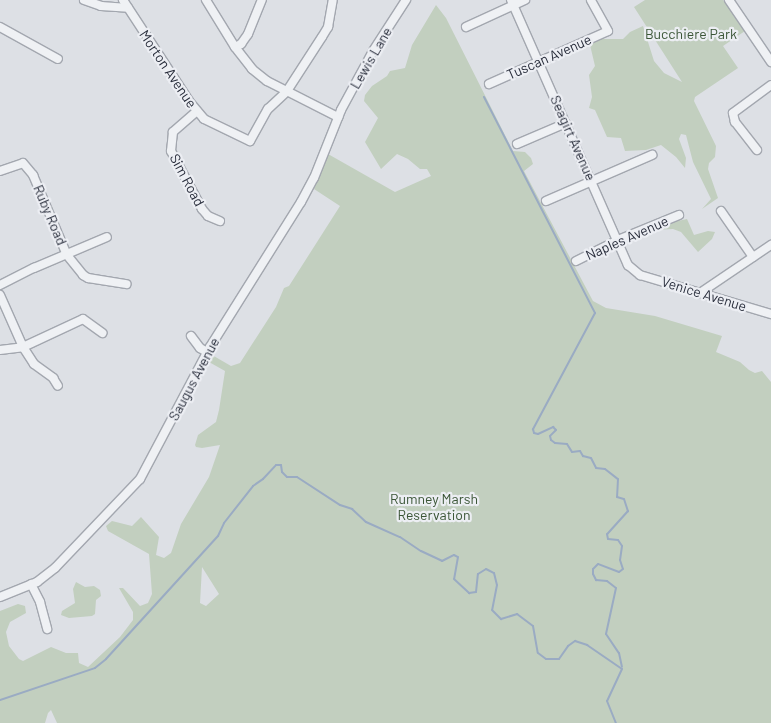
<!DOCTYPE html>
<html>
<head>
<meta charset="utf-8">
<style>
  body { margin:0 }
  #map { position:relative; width:771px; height:723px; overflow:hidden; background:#dde0e5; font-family:Barlow,sans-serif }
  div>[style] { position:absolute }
  .green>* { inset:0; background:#c2cfbf }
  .stream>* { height:2px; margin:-1px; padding:0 1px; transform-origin:1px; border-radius:1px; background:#9aabc3 }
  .roads { filter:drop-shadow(1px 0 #a3a7af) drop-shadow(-1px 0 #a3a7af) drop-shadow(0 1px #a3a7af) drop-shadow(0 -1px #a3a7af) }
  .minor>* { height:8px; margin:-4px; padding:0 4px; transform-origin:4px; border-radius:4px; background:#eff1f4 }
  span { translate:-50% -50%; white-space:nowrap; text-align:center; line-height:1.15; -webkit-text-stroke:4.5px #eceef3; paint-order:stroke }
  .park-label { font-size:14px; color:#3a5536 }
  .street-label { font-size:14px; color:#282d3b }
</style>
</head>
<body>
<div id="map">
  <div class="green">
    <div style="clip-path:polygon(645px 0,723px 0,745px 31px,723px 46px,738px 68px,695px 97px,694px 101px,716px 146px,715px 157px,709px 163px,708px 169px,718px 198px,702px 209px,711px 199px,693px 162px,686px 135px,681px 134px,679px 139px,686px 158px,685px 168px,676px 157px,661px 145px,646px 150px,625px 151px,621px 138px,607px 137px,595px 110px,589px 108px,592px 97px,589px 75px,595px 66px,590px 45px,599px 39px,623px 39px,630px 32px,643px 26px,654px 61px,664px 73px,682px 82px,634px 7px)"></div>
    <div style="clip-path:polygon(evenodd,436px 5px,446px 18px,513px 151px,525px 152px,531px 158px,533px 164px,524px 171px,593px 301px,606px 308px,655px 316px,722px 336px,716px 352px,740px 362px,749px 370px,755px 373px,762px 371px,771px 382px,771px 723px,57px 723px,51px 710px,48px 713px,45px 723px,0 723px,0 611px,18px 604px,25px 606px,26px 613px,10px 622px,6px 632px,9px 646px,19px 659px,23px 661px,51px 647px,66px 653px,78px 653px,79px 663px,88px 667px,120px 637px,133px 620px,133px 612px,119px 588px,123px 588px,140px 606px,148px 603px,152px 594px,149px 554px,108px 531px,106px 526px,112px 521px,132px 526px,141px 517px,159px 537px,156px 555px,164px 558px,171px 553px,181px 524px,209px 477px,220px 445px,202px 448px,196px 447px,195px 445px,198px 435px,216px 422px,219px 410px,225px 371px,209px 362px,212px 355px,231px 366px,240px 363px,276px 307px,284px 288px,289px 286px,340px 206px,314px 189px,328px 154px,395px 192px,431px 176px,427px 169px,420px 169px,408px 159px,397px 154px,381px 169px,365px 142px,378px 118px,364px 101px,365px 95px,372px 86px,387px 76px,390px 71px,405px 68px,412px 45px,436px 5px,202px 567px,219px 594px,206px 606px,200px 603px,202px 567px)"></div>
    <div style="clip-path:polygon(687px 219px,694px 235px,708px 231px,715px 232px,712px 239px,698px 252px,681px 232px,673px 229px,655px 230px,660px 225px)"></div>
    <div style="clip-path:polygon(76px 582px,85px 587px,94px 586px,100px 590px,101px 596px,96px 600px,95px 614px,92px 616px,69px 618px,61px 615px,62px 611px,75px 603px,73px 589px)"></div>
  </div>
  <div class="stream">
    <div style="left:484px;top:97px;width:243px;rotate:62.8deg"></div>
    <div style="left:595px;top:313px;width:132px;rotate:118.1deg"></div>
    <div style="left:533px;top:429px;width:4px;rotate:76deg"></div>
    <div style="left:534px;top:433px;width:4px;rotate:14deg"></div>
    <div style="left:538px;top:434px;width:17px;rotate:-25deg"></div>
    <div style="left:553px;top:427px;width:4px;rotate:45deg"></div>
    <div style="left:556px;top:430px;width:8px;rotate:135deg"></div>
    <div style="left:550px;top:436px;width:4px;rotate:76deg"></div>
    <div style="left:551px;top:440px;width:5px;rotate:37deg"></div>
    <div style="left:555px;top:443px;width:12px;rotate:5deg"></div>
    <div style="left:567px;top:444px;width:9px;rotate:58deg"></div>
    <div style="left:572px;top:452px;width:8px;rotate:-7deg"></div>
    <div style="left:580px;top:451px;width:6px;rotate:59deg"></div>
    <div style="left:583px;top:456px;width:8px;rotate:14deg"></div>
    <div style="left:591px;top:458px;width:11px;rotate:63deg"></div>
    <div style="left:596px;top:468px;width:9px;rotate:6deg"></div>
    <div style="left:605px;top:469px;width:16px;rotate:38deg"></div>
    <div style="left:618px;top:479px;width:18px;rotate:93deg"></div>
    <div style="left:617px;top:497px;width:7px;rotate:16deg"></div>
    <div style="left:624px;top:499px;width:13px;rotate:72deg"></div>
    <div style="left:628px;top:511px;width:31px;rotate:132deg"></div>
    <div style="left:607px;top:534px;width:5px;rotate:79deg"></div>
    <div style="left:608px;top:539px;width:10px;rotate:6deg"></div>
    <div style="left:618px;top:540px;width:7px;rotate:56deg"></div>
    <div style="left:622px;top:546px;width:14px;rotate:98deg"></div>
    <div style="left:620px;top:560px;width:9px;rotate:72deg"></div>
    <div style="left:623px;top:569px;width:5px;rotate:143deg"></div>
    <div style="left:619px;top:572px;width:22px;rotate:-159deg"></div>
    <div style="left:598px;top:564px;width:7px;rotate:135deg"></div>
    <div style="left:593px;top:569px;width:5px;rotate:90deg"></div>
    <div style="left:593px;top:574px;width:7px;rotate:63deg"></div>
    <div style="left:596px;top:580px;width:11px;rotate:5deg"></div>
    <div style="left:607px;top:581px;width:11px;rotate:38deg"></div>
    <div style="left:616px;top:588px;width:47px;rotate:102.3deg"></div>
    <div style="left:606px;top:634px;width:23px;rotate:56deg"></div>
    <div style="left:619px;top:653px;width:14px;rotate:78deg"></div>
    <div style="left:0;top:700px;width:100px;rotate:-18.6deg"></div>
    <div style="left:95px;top:668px;width:14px;rotate:-39deg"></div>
    <div style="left:106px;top:659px;width:166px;rotate:-47.7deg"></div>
    <div style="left:218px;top:536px;width:14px;rotate:-65deg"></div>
    <div style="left:224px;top:523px;width:47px;rotate:-51.9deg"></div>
    <div style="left:253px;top:486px;width:12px;rotate:-35deg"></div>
    <div style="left:263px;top:479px;width:19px;rotate:-47deg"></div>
    <div style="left:276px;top:465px;width:5px"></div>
    <div style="left:281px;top:465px;width:7px;rotate:82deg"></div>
    <div style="left:282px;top:472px;width:7px;rotate:45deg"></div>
    <div style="left:287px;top:477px;width:10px"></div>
    <div style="left:297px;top:477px;width:51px;rotate:33.1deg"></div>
    <div style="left:340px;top:505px;width:13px;rotate:18deg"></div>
    <div style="left:352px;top:509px;width:19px;rotate:43deg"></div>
    <div style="left:366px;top:522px;width:37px;rotate:24deg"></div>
    <div style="left:400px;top:537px;width:25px;rotate:34deg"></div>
    <div style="left:421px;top:551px;width:23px;rotate:25deg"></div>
    <div style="left:442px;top:561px;width:13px;rotate:-27deg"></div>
    <div style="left:454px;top:555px;width:4px;rotate:27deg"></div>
    <div style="left:458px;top:557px;width:22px;rotate:100deg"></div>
    <div style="left:454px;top:579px;width:21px;rotate:43deg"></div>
    <div style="left:469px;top:593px;width:7px;rotate:-8deg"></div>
    <div style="left:476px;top:592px;width:18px;rotate:-84deg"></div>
    <div style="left:478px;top:574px;width:9px;rotate:-32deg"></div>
    <div style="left:486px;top:569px;width:9px;rotate:27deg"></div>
    <div style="left:494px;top:573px;width:12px;rotate:76deg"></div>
    <div style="left:497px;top:585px;width:25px;rotate:101deg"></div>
    <div style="left:492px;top:610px;width:13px;rotate:45deg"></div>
    <div style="left:501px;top:619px;width:17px;rotate:-17deg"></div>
    <div style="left:517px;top:614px;width:20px;rotate:37deg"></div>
    <div style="left:533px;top:626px;width:27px;rotate:80deg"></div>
    <div style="left:538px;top:653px;width:10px;rotate:37deg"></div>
    <div style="left:546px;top:659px;width:13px"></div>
    <div style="left:559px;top:659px;width:16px;rotate:-55deg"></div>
    <div style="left:568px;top:646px;width:9px;rotate:-36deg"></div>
    <div style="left:575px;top:641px;width:13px;rotate:18deg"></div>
    <div style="left:587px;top:645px;width:42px;rotate:34.4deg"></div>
    <div style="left:622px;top:669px;width:35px;rotate:115deg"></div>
    <div style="left:607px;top:701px;width:24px;rotate:68deg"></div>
  </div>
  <div class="roads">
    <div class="minor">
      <div style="left:84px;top:0;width:18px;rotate:19deg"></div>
      <div style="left:101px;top:6px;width:27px;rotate:4deg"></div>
      <div style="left:123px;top:0;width:121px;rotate:56.8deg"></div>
      <div style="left:189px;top:101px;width:23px;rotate:50deg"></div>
      <div style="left:204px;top:119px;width:51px;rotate:25.6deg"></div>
      <div style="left:250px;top:141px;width:37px;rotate:-61deg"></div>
      <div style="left:268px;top:109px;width:26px;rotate:-43deg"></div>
      <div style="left:287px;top:91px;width:64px;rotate:-57.1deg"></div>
      <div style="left:322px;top:37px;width:12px;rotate:-59deg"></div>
      <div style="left:328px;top:27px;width:27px;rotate:-80deg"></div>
      <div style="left:206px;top:0;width:55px;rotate:58.3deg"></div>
      <div style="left:235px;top:47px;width:28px;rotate:52deg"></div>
      <div style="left:252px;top:69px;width:19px;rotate:39deg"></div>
      <div style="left:267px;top:81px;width:80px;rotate:26.9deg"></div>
      <div style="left:511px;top:0;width:290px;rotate:66.2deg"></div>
      <div style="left:628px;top:265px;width:16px;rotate:40deg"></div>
      <div style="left:640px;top:275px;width:137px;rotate:16.6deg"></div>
      <div style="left:729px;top:0;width:75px;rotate:55.9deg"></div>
      <div style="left:0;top:27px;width:66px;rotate:28.9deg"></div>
      <div style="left:466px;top:27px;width:65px;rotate:-24.6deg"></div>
      <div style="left:235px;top:47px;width:7px;rotate:-27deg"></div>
      <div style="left:241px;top:44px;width:12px;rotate:-55deg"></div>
      <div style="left:248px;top:34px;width:37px;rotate:-68deg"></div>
      <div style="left:489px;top:84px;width:130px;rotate:-24deg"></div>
      <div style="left:608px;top:31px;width:35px;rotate:-119deg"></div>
      <div style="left:197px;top:111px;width:32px;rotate:139deg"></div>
      <div style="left:173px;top:132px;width:19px;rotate:96deg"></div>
      <div style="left:171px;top:151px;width:66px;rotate:61.9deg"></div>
      <div style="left:202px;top:209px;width:9px;rotate:49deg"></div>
      <div style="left:208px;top:216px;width:13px;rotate:23deg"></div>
      <div style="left:517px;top:144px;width:53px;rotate:-23.2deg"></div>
      <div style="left:757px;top:150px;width:36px;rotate:-128deg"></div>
      <div style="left:735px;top:122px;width:9px;rotate:-103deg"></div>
      <div style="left:733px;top:113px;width:47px;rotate:-36.4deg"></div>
      <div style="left:0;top:171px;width:24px;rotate:-19deg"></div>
      <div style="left:23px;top:163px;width:16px;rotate:50deg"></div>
      <div style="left:33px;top:175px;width:87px;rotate:67deg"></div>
      <div style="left:67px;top:255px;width:26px;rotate:51deg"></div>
      <div style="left:83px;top:275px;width:6px;rotate:31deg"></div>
      <div style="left:88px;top:278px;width:39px;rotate:9deg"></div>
      <div style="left:546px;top:201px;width:116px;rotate:-23.5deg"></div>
      <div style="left:721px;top:211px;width:56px;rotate:55.2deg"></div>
      <div style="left:576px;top:261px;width:47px;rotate:-26.6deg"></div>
      <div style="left:618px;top:240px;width:66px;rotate:-22.3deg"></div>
      <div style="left:0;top:285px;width:38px;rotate:-27deg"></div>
      <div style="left:34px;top:268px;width:79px;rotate:-23deg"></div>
      <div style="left:700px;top:293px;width:86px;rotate:-34.1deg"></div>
      <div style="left:0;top:295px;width:57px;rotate:66.1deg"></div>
      <div style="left:23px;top:347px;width:20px;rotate:57deg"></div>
      <div style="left:34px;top:364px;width:24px;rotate:36deg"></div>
      <div style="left:53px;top:378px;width:9px;rotate:58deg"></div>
      <div style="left:191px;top:336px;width:15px;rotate:53deg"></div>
      <div style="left:200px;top:348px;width:8px;rotate:30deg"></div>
      <div style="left:0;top:350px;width:23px;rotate:-7deg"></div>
      <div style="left:23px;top:347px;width:66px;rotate:-25deg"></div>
      <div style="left:83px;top:319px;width:24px;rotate:36deg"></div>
      <div style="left:31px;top:584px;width:20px;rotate:63deg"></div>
      <div style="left:40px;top:602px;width:28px;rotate:75deg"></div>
      <div style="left:0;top:597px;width:40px;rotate:-22deg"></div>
      <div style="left:37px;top:582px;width:23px;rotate:-38deg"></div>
      <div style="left:55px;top:568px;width:123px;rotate:-46.3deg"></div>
      <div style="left:140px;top:479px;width:149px;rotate:-62.1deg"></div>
      <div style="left:210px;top:347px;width:171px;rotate:-57.9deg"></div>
      <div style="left:301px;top:202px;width:27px;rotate:-62deg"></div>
      <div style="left:314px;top:178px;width:73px;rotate:-68.3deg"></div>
      <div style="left:341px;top:110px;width:67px;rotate:-61.5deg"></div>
      <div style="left:373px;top:51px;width:61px;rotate:-57.1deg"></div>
    </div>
  </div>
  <div class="park-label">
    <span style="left:691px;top:34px">Bucchiere Park</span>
    <span style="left:434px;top:507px">Rumney Marsh<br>Reservation</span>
  </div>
  <div class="street-label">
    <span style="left:549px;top:57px;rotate:-24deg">Tuscan Avenue</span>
    <span style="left:371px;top:58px;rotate:-60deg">Lewis Lane</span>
    <span style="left:168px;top:69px;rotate:56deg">Morton Avenue</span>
    <span style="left:573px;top:138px;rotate:66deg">Seagirt Avenue</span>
    <span style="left:187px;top:180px;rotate:62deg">Sim Road</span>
    <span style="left:50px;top:215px;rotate:67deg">Ruby Road</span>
    <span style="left:627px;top:238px;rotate:-24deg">Naples Avenue</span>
    <span style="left:704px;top:294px;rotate:17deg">Venice Avenue</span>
    <span style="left:194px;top:379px;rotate:-62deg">Saugus Avenue</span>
  </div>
</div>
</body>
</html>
